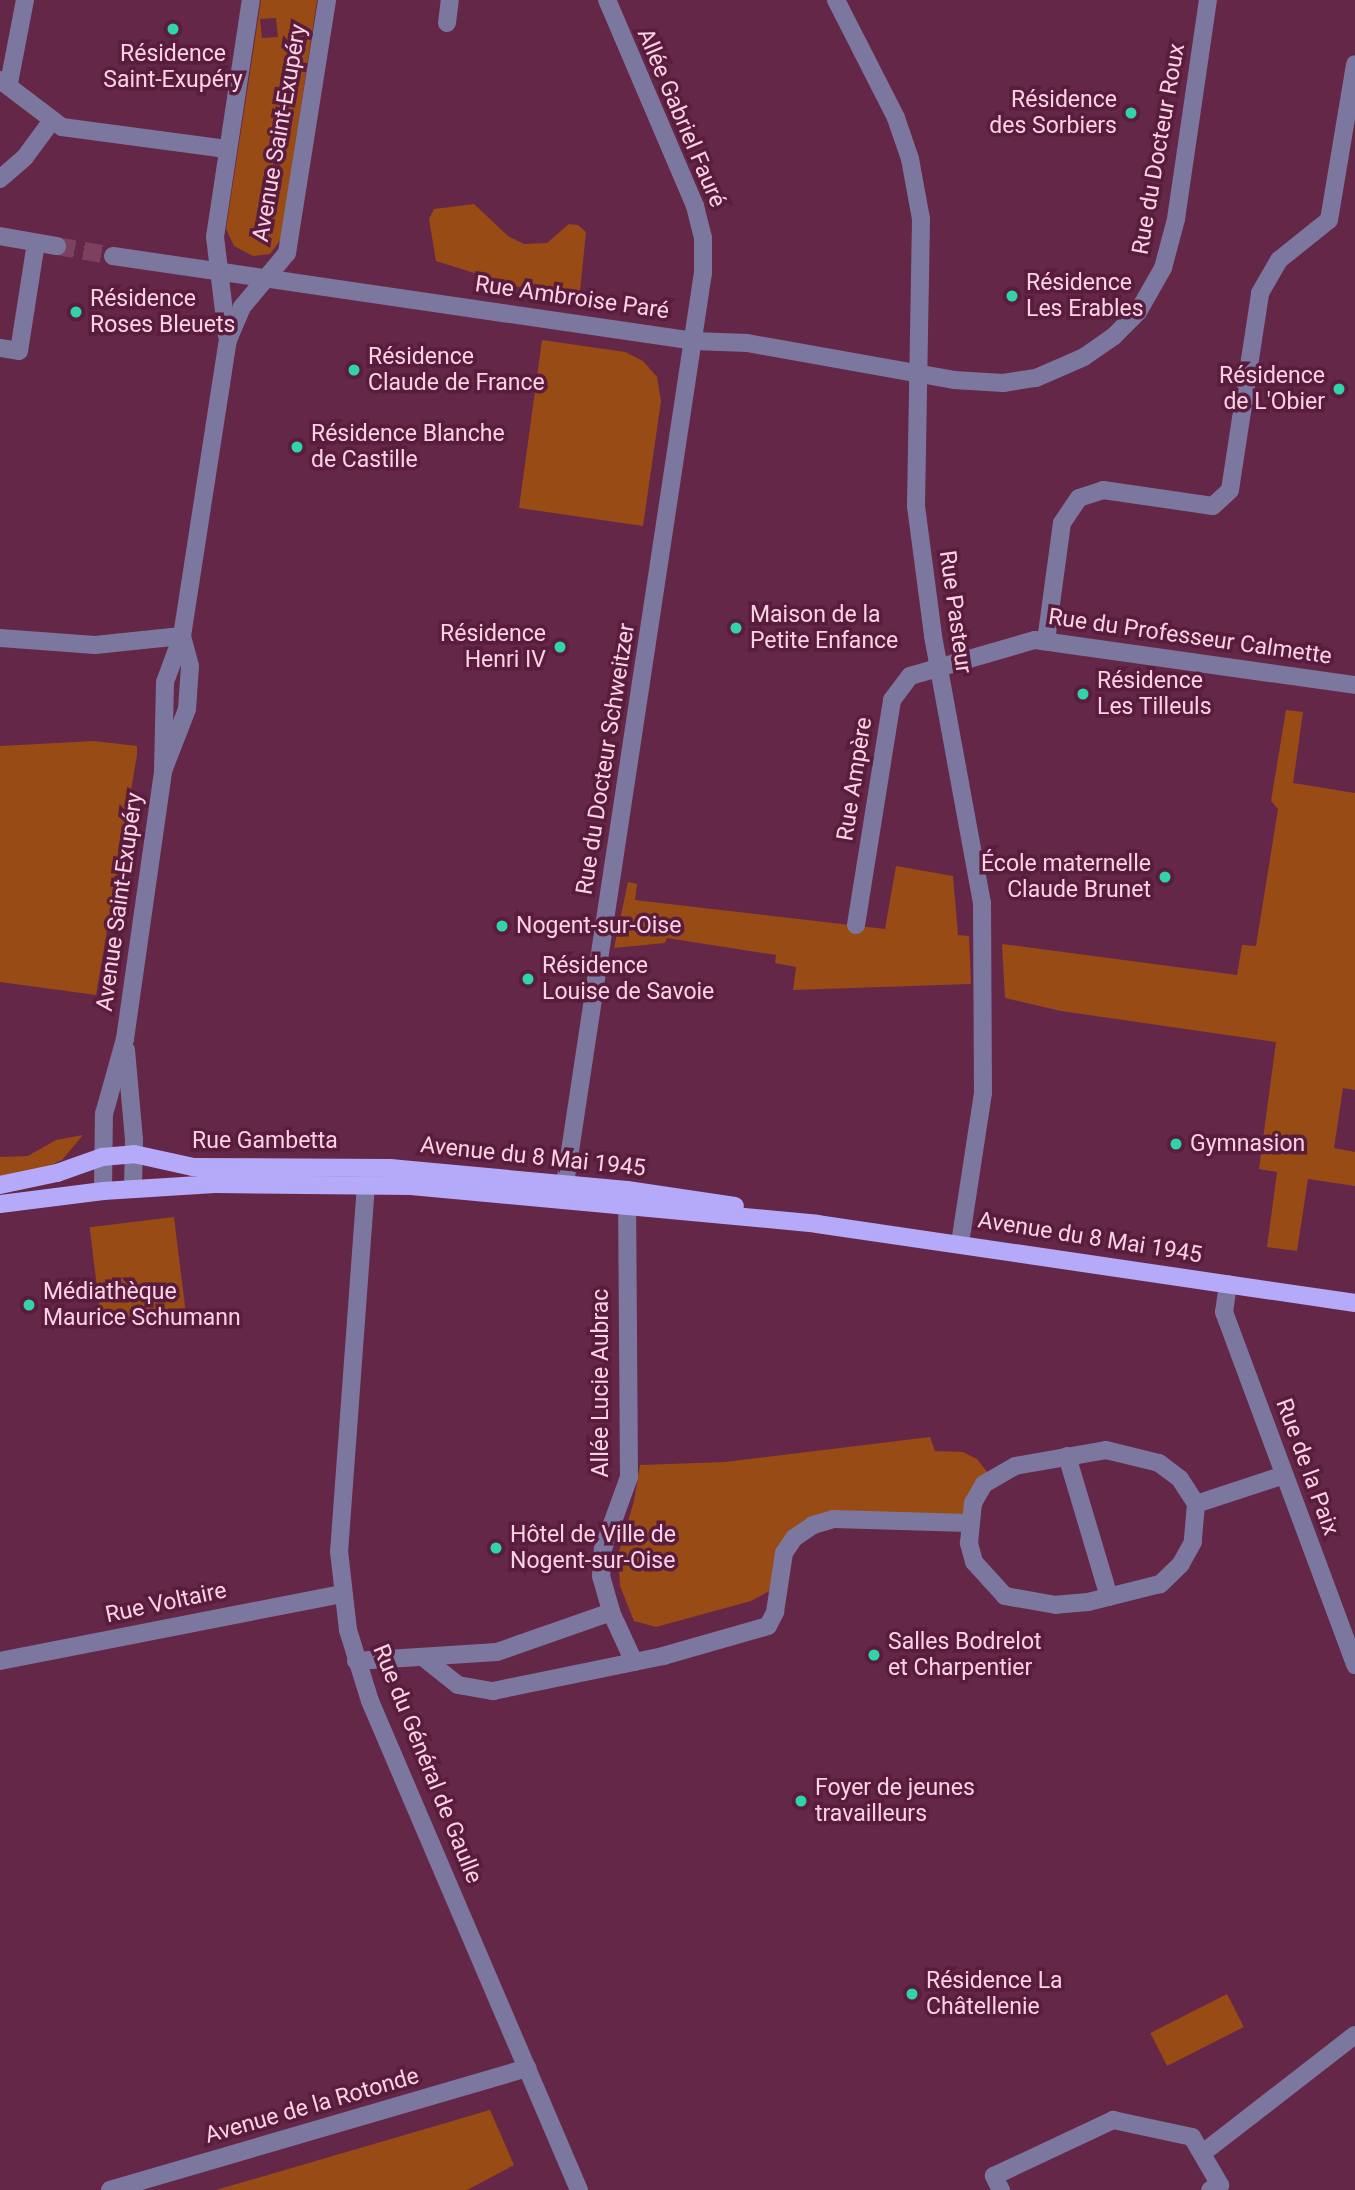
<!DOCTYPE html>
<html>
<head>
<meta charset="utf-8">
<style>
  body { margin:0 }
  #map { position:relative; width:1355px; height:2190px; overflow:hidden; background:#652748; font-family:Roboto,sans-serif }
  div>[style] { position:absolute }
  .green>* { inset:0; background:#984b15; transform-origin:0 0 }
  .minor-tunnel>* { height:18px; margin-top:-9px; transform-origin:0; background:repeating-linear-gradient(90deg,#7c415f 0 18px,transparent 0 27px) }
  .minor>* { height:18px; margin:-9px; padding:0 9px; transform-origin:9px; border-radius:9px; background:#7c779e }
  .major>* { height:18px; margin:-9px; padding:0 9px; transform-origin:9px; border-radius:9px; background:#b5aaf9 }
  .dots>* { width:19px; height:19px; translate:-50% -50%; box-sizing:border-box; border:4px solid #591c3d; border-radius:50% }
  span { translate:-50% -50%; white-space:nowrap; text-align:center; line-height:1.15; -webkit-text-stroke:7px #591c3d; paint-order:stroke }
  .poi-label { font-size:23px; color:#fbd3e4 }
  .right { translate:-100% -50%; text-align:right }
  .left { translate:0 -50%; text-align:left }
  .street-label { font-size:23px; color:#fbd3e4 }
</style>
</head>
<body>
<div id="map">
  <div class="green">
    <div style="clip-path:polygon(evenodd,261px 0,317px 0,281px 239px,270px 254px,253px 256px,234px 246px,226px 229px,261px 0,276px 18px,278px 37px,262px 38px,260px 19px,276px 18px)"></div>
    <div style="clip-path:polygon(474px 204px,508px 236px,524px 244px,547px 243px,569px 224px,578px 225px,586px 232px,580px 291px,557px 299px,436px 261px,429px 219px,434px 209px)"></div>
    <div style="clip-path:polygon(542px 340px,625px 352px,643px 361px,657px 377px,661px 401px,643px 526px,519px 508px)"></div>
    <div style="clip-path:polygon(1286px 710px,1303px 712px,1293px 783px,1355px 793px,1355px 1090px,1343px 1088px,1334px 1148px,1355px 1152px,1355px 1186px,1308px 1179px,1297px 1251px,1267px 1247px,1277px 1172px,1259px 1169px,1276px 1042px,1061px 1011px,1005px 998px,1002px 944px,1237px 975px,1242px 945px,1256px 946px,1278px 809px,1271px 801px)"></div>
    <div style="clip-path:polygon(94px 741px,137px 746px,137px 755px,96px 995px,0 982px,0 746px)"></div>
    <div style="clip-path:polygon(896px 866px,953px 876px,958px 935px,969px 936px,971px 984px,793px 990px,796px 967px,775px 963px,776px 955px,667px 938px,665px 943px,614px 948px,628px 882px,637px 884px,635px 900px,885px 929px)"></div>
    <div style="clip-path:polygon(83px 1135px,62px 1160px,42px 1169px,0 1177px,0 1157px,28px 1156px,56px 1140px)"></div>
    <div style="left:174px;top:1217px;width:97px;height:85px;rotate:83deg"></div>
    <div style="clip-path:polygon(930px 1437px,935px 1451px,963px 1452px,977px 1459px,992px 1478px,968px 1523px,834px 1519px,802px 1532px,779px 1586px,751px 1601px,656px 1627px,634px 1621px,620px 1586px,618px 1555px,634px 1501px,640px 1465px,725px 1462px)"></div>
    <div style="left:1227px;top:1994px;width:37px;height:86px;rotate:63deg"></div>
    <div style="clip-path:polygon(490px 2110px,514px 2165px,467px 2190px,216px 2190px)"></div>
  </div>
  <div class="minor-tunnel">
    <div style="left:57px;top:246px;width:57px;rotate:10.1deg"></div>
  </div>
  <div class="minor">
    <div style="left:836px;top:0;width:132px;rotate:63deg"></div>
    <div style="left:896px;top:118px;width:43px;rotate:71.1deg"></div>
    <div style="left:910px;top:159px;width:61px;rotate:79.6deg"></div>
    <div style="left:921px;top:219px;width:287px;rotate:91deg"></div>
    <div style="left:916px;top:506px;width:131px;rotate:82.5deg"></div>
    <div style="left:933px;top:636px;width:271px;rotate:79.6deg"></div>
    <div style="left:982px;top:903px;width:190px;rotate:89.7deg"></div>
    <div style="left:983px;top:1093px;width:153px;rotate:98.7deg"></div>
    <div style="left:447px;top:23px;width:23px;rotate:-83deg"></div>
    <div style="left:0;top:80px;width:78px;rotate:37.2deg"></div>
    <div style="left:62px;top:127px;width:166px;rotate:7.6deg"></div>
    <div style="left:9px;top:83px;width:85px;rotate:-79.1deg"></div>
    <div style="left:0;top:179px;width:33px;rotate:-41deg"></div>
    <div style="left:25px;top:157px;width:44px;rotate:-53.4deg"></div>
    <div style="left:0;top:236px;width:58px;rotate:10deg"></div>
    <div style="left:113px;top:256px;width:587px;rotate:8.32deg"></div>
    <div style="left:694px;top:341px;width:53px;rotate:2.2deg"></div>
    <div style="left:747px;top:343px;width:210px;rotate:10.1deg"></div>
    <div style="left:954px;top:380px;width:49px;rotate:3.5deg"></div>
    <div style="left:1003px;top:383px;width:33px;rotate:-9deg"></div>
    <div style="left:1036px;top:378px;width:52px;rotate:-23.6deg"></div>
    <div style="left:1084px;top:357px;width:37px;rotate:-35deg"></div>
    <div style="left:1114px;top:336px;width:34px;rotate:-45deg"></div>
    <div style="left:1138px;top:312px;width:51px;rotate:-60.4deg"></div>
    <div style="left:1163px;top:268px;width:51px;rotate:-75.1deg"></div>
    <div style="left:1176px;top:219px;width:221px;rotate:-81.7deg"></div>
    <div style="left:227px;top:336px;width:100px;rotate:-96.9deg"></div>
    <div style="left:215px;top:237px;width:240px;rotate:-81.4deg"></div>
    <div style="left:0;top:348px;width:19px;rotate:9deg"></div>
    <div style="left:19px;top:351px;width:109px;rotate:-81.1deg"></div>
    <div style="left:0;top:638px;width:95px;rotate:4.2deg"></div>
    <div style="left:95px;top:645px;width:87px;rotate:-5.9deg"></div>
    <div style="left:1046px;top:641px;width:119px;rotate:-82.3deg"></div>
    <div style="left:1062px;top:523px;width:30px;rotate:-56deg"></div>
    <div style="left:1079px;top:498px;width:25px;rotate:-18deg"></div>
    <div style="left:1103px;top:490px;width:111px;rotate:8.3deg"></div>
    <div style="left:1213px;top:506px;width:23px;rotate:-43deg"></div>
    <div style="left:1230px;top:490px;width:199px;rotate:-81.3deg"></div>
    <div style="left:1260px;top:293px;width:38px;rotate:-60deg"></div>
    <div style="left:1279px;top:260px;width:64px;rotate:-38.7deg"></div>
    <div style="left:1329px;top:220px;width:158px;rotate:-80.5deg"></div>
    <div style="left:163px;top:771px;width:66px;rotate:-68.8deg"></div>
    <div style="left:187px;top:709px;width:43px;rotate:-86deg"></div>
    <div style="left:190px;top:666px;width:31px;rotate:-105deg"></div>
    <div style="left:856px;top:925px;width:228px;rotate:-80.9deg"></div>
    <div style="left:892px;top:700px;width:30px;rotate:-53deg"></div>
    <div style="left:910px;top:676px;width:130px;rotate:-16.1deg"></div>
    <div style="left:1035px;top:640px;width:323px;rotate:8deg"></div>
    <div style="left:126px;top:1050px;width:90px;rotate:84.9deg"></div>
    <div style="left:134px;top:1140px;width:49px;rotate:91.2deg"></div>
    <div style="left:367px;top:1171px;width:381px;rotate:94.2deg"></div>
    <div style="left:339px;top:1551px;width:80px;rotate:83.5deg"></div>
    <div style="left:348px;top:1630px;width:74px;rotate:72.8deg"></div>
    <div style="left:370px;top:1701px;width:532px;rotate:66.86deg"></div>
    <div style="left:565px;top:1184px;width:921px;rotate:-81.39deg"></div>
    <div style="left:703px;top:273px;width:35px;rotate:-90deg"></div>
    <div style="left:703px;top:238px;width:33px;rotate:-104deg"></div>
    <div style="left:695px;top:206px;width:224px;rotate:-113.1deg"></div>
    <div style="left:103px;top:1191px;width:77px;rotate:-89.3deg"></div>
    <div style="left:104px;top:1114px;width:78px;rotate:-74.4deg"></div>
    <div style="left:125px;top:1039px;width:271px;rotate:-81.9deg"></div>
    <div style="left:163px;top:771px;width:89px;rotate:-88.7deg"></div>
    <div style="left:165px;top:682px;width:49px;rotate:-69.7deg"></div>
    <div style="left:182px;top:636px;width:300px;rotate:-81.2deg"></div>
    <div style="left:228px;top:340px;width:36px;rotate:-67deg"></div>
    <div style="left:242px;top:307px;width:70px;rotate:-50.2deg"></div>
    <div style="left:287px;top:253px;width:256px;rotate:-81deg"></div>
    <div style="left:627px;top:1191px;width:286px;rotate:89.6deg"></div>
    <div style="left:629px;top:1477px;width:77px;rotate:109.9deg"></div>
    <div style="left:603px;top:1549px;width:27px;rotate:94deg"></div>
    <div style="left:601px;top:1576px;width:37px;rotate:74deg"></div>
    <div style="left:611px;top:1612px;width:55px;rotate:65.3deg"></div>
    <div style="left:1228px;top:1284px;width:28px;rotate:98deg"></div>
    <div style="left:1224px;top:1312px;width:377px;rotate:69.6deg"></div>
    <div style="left:1106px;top:1450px;width:55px;rotate:13.8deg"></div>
    <div style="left:1159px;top:1463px;width:26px;rotate:37deg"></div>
    <div style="left:1180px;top:1479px;width:30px;rotate:57deg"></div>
    <div style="left:1196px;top:1504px;width:38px;rotate:95deg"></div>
    <div style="left:1193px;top:1542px;width:26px;rotate:119deg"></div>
    <div style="left:1180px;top:1565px;width:28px;rotate:136deg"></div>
    <div style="left:1160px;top:1584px;width:74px;rotate:166deg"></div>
    <div style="left:1088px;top:1602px;width:32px;rotate:175deg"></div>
    <div style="left:1056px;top:1605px;width:52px;rotate:-170deg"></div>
    <div style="left:1005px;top:1596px;width:46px;rotate:-132.4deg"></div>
    <div style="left:974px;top:1562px;width:20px;rotate:-105deg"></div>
    <div style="left:969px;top:1543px;width:40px;rotate:-84.3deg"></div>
    <div style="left:973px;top:1503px;width:22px;rotate:-60deg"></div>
    <div style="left:984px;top:1484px;width:36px;rotate:-30deg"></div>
    <div style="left:1015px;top:1466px;width:92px;rotate:-10deg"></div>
    <div style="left:1067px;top:1456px;width:147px;rotate:73.4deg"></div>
    <div style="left:1196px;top:1504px;width:93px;rotate:-18.2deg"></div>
    <div style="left:424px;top:1658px;width:43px;rotate:38.5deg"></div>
    <div style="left:458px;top:1685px;width:36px;rotate:10deg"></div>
    <div style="left:493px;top:1691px;width:174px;rotate:-11.6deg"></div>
    <div style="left:663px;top:1656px;width:109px;rotate:-15.9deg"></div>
    <div style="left:768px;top:1626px;width:16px;rotate:-63deg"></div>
    <div style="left:775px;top:1612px;width:60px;rotate:-81.3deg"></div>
    <div style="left:784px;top:1553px;width:18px;rotate:-56deg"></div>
    <div style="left:794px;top:1538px;width:23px;rotate:-34deg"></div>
    <div style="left:813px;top:1525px;width:22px;rotate:-16deg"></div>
    <div style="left:834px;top:1519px;width:134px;rotate:1.7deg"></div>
    <div style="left:0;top:1661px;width:349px;rotate:-11.1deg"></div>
    <div style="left:356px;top:1661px;width:141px;rotate:-3.7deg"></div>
    <div style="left:497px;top:1652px;width:121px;rotate:-19.3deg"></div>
    <div style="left:1204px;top:2152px;width:191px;rotate:-37.8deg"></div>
    <div style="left:110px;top:2190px;width:435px;rotate:-16.3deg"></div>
    <div style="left:1001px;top:2190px;width:16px;rotate:-117deg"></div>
    <div style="left:994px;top:2176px;width:132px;rotate:-25.2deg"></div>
    <div style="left:1113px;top:2120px;width:81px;rotate:12.1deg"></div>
    <div style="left:1192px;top:2137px;width:56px;rotate:59.7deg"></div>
    <div style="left:1220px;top:2185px;width:11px;rotate:153deg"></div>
  </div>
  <div class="major">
    <div style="left:0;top:1185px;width:58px;rotate:-11.9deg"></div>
    <div style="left:57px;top:1173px;width:48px;rotate:-19.6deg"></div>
    <div style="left:102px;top:1157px;width:32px;rotate:-5deg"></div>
    <div style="left:134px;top:1154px;width:60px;rotate:12.4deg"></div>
    <div style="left:193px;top:1167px;width:197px;rotate:0.3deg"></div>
    <div style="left:390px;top:1168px;width:238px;rotate:5.3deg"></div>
    <div style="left:627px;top:1190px;width:109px;rotate:8.4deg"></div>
    <div style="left:0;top:1204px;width:104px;rotate:-7.2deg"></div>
    <div style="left:103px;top:1191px;width:112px;rotate:-3.6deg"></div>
    <div style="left:215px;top:1184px;width:196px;rotate:0.6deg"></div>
    <div style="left:411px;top:1186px;width:408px;rotate:5.3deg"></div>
    <div style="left:817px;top:1224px;width:544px;rotate:8.35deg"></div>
  </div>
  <div class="dots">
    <div style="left:173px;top:29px;background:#31d4a9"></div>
    <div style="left:1131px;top:113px;background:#31d4a9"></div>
    <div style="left:1012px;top:296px;background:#31d4a9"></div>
    <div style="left:76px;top:312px;background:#31d4a9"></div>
    <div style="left:354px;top:370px;background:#31d4a9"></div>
    <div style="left:1339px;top:389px;background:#31d4a9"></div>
    <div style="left:297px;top:447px;background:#31d4a9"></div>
    <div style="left:736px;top:628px;background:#31d4a9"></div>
    <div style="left:560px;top:647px;background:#31d4a9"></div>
    <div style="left:1083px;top:694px;background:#31d4a9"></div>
    <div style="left:1165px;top:877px;background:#31d4a9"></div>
    <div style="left:502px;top:926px;background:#31d4a9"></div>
    <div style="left:528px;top:979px;background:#31d4a9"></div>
    <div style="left:1176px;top:1144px;background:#31d4a9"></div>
    <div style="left:29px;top:1305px;background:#31d4a9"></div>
    <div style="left:496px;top:1548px;background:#31d4a9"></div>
    <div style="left:874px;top:1655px;background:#31d4a9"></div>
    <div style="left:801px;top:1801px;background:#31d4a9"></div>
    <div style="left:912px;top:1994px;background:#31d4a9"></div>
  </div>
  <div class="poi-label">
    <span style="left:173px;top:67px">Résidence<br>Saint-Exupéry</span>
    <span class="right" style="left:1117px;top:113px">Résidence<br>des Sorbiers</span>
    <span class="left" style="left:1026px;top:296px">Résidence<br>Les Erables</span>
    <span class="left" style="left:90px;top:312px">Résidence<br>Roses Bleuets</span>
    <span class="left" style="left:368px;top:370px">Résidence<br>Claude de France</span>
    <span class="right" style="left:1325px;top:389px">Résidence<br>de L'Obier</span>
    <span class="left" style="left:311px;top:447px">Résidence Blanche<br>de Castille</span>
    <span class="left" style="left:750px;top:628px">Maison de la<br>Petite Enfance</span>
    <span class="right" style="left:546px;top:647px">Résidence<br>Henri IV</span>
    <span class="left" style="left:1097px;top:694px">Résidence<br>Les Tilleuls</span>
    <span class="right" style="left:1151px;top:877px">École maternelle<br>Claude Brunet</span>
    <span class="left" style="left:516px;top:926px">Nogent-sur-Oise</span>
    <span class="left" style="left:542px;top:979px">Résidence<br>Louise de Savoie</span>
    <span class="left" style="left:1190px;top:1144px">Gymnasion</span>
    <span class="left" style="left:43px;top:1305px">Médiathèque<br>Maurice Schumann</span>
    <span class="left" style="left:510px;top:1548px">Hôtel de Ville de<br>Nogent-sur-Oise</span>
    <span class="left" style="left:888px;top:1655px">Salles Bodrelot<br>et Charpentier</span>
    <span class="left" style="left:815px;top:1801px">Foyer de jeunes<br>travailleurs</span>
    <span class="left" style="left:926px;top:1994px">Résidence La<br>Châtellenie</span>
  </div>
  <div class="street-label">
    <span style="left:681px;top:118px;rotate:67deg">Allée Gabriel Fauré</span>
    <span style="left:280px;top:133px;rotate:-80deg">Avenue Saint-Exupéry</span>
    <span style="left:1159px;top:149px;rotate:-80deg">Rue du Docteur Roux</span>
    <span style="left:572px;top:298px;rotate:8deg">Rue Ambroise Paré</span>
    <span style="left:955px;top:612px;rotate:82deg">Rue Pasteur</span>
    <span style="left:1190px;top:637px;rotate:8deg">Rue du Professeur Calmette</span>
    <span style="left:606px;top:759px;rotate:-81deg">Rue du Docteur Schweitzer</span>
    <span style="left:855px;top:779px;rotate:-81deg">Rue Ampère</span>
    <span style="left:120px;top:902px;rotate:-82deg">Avenue Saint-Exupéry</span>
    <span style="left:265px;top:1141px">Rue Gambetta</span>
    <span style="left:533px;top:1157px;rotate:6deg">Avenue du 8 Mai 1945</span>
    <span style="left:1090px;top:1238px;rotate:9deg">Avenue du 8 Mai 1945</span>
    <span style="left:601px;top:1383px;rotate:-90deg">Allée Lucie Aubrac</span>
    <span style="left:1307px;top:1467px;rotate:70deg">Rue de la Paix</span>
    <span style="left:166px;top:1603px;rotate:-12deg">Rue Voltaire</span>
    <span style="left:427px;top:1764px;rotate:68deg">Rue du Général de Gaulle</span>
    <span style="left:312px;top:2106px;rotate:-16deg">Avenue de la Rotonde</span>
  </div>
</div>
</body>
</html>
